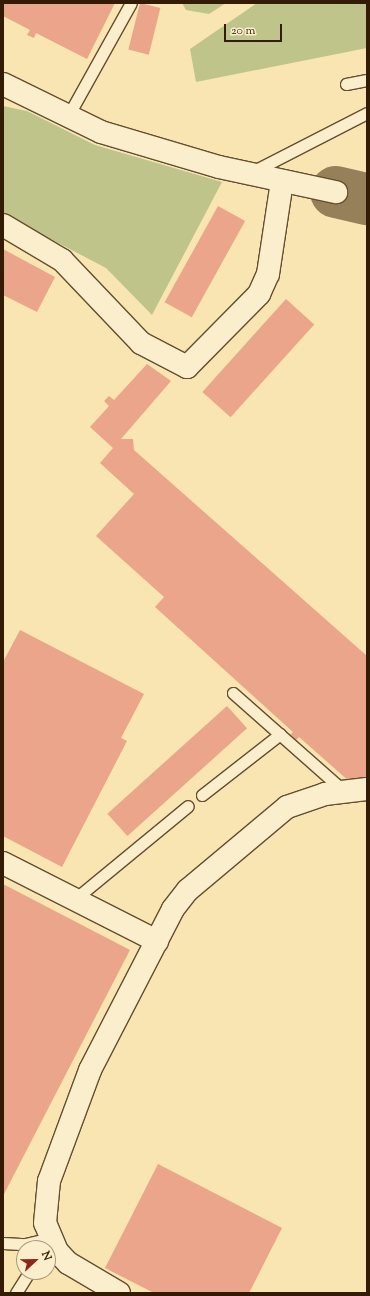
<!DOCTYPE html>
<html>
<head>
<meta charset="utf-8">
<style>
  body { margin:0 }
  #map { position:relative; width:370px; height:1296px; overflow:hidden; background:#f8e5b2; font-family:"Sorts Mill Goudy",serif }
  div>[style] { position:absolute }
  .green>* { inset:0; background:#bfc48a }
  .taxiway>* { height:52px; margin:-26px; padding:0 26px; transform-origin:26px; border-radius:26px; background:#96805a }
  .building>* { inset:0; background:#eaa58a; transform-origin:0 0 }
  .roads { filter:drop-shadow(1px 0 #644e2f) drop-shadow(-1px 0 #644e2f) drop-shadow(0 1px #644e2f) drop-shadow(0 -1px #644e2f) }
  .service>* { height:11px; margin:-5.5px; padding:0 5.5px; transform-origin:5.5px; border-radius:5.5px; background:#faeecd }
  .minor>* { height:22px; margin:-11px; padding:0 11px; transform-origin:11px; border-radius:11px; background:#faeecd }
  span { translate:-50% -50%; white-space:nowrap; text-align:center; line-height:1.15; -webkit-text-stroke:4px #faeecd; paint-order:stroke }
  .frame { position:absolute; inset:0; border:4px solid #331c03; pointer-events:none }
  .north { position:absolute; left:16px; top:1240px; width:40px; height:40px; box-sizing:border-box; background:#faeecd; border:1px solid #aa9a7c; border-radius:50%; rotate:68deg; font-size:11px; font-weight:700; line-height:16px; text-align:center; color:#331c03 }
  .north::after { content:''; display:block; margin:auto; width:14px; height:18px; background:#8f2418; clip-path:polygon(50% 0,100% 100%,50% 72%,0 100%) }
  .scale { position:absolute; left:224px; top:24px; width:58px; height:18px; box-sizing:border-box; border:2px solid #331c03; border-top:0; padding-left:5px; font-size:12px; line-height:14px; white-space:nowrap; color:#331c03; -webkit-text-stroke:3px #faeecd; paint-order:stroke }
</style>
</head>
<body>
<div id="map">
  <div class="green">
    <div style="clip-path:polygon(182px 3px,226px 3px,209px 14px,186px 10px)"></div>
    <div style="clip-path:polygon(257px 3px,367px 3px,367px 48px,196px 82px,190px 49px)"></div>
    <div style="clip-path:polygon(3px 106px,27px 111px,95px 145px,222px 182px,152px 315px,106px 268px,3px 214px)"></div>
  </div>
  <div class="taxiway">
    <div style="left:336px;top:192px;width:32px;rotate:13deg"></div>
  </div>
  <div class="building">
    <div style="clip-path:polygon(3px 3px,115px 3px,87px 59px,36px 33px,34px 38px,27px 35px,30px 30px,3px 16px)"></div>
    <div style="left:140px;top:3px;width:21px;height:48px;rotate:14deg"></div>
    <div style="left:218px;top:206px;width:31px;height:110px;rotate:29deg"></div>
    <div style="clip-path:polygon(3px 249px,55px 277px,37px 312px,3px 295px)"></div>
    <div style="left:286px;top:299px;width:38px;height:125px;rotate:42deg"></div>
    <div style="clip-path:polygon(147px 364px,171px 381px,121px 439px,133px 439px,134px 450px,367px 656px,367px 779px,350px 782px,299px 737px,296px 740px,290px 735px,293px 732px,155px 607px,164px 597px,96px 536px,134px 494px,100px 463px,113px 448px,90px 427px,109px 406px,104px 401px,109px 396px,114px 400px)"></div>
    <div style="clip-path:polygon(20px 630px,144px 694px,121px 738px,127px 741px,62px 867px,3px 836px,3px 662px)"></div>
    <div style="left:227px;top:706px;width:30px;height:161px;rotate:48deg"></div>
    <div style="clip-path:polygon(3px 884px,130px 950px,3px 1196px)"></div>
    <div style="clip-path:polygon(158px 1164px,282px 1228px,249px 1293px,154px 1293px,105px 1268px)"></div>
  </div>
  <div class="roads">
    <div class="service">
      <div style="left:346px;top:84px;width:21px;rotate:-11deg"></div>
      <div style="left:68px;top:116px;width:129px;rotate:-60.9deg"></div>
      <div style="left:252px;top:172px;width:129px;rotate:-27.2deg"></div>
      <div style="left:233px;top:693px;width:149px;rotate:41.5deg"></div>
      <div style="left:202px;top:795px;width:99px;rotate:-38deg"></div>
      <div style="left:75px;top:899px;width:146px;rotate:-39.5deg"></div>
      <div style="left:3px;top:1243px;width:22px;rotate:3deg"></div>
      <div style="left:25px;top:1244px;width:26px;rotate:-13deg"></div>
      <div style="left:16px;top:1293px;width:25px;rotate:-58deg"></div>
    </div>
    <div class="minor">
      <div style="left:3px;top:84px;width:109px;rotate:26.1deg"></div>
      <div style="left:101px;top:132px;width:123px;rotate:16.5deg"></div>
      <div style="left:219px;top:167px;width:120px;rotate:12.1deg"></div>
      <div style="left:3px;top:225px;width:69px;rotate:30.7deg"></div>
      <div style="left:62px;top:260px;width:115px;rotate:46.4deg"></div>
      <div style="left:141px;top:343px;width:52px;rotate:27.6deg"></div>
      <div style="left:187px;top:367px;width:103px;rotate:-45.4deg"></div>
      <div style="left:259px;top:294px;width:22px;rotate:-66deg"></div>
      <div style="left:268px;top:274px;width:94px;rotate:-81.4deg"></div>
      <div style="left:3px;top:863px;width:173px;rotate:26.9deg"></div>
      <div style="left:119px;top:1293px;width:59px;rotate:-149.5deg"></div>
      <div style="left:68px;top:1263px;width:16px;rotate:-133deg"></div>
      <div style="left:57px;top:1251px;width:30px;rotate:-113deg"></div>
      <div style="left:45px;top:1223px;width:42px;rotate:-84.6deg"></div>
      <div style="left:49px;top:1181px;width:118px;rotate:-69.7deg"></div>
      <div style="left:90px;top:1070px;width:181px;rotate:-62.7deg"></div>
      <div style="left:173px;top:909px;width:24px;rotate:-52deg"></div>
      <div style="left:188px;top:890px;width:129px;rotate:-40deg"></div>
      <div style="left:287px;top:807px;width:40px;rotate:-18.9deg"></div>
      <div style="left:325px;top:794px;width:42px;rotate:-6.8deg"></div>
    </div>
  </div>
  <div class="frame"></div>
  <div class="north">N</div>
  <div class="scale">20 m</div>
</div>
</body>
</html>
